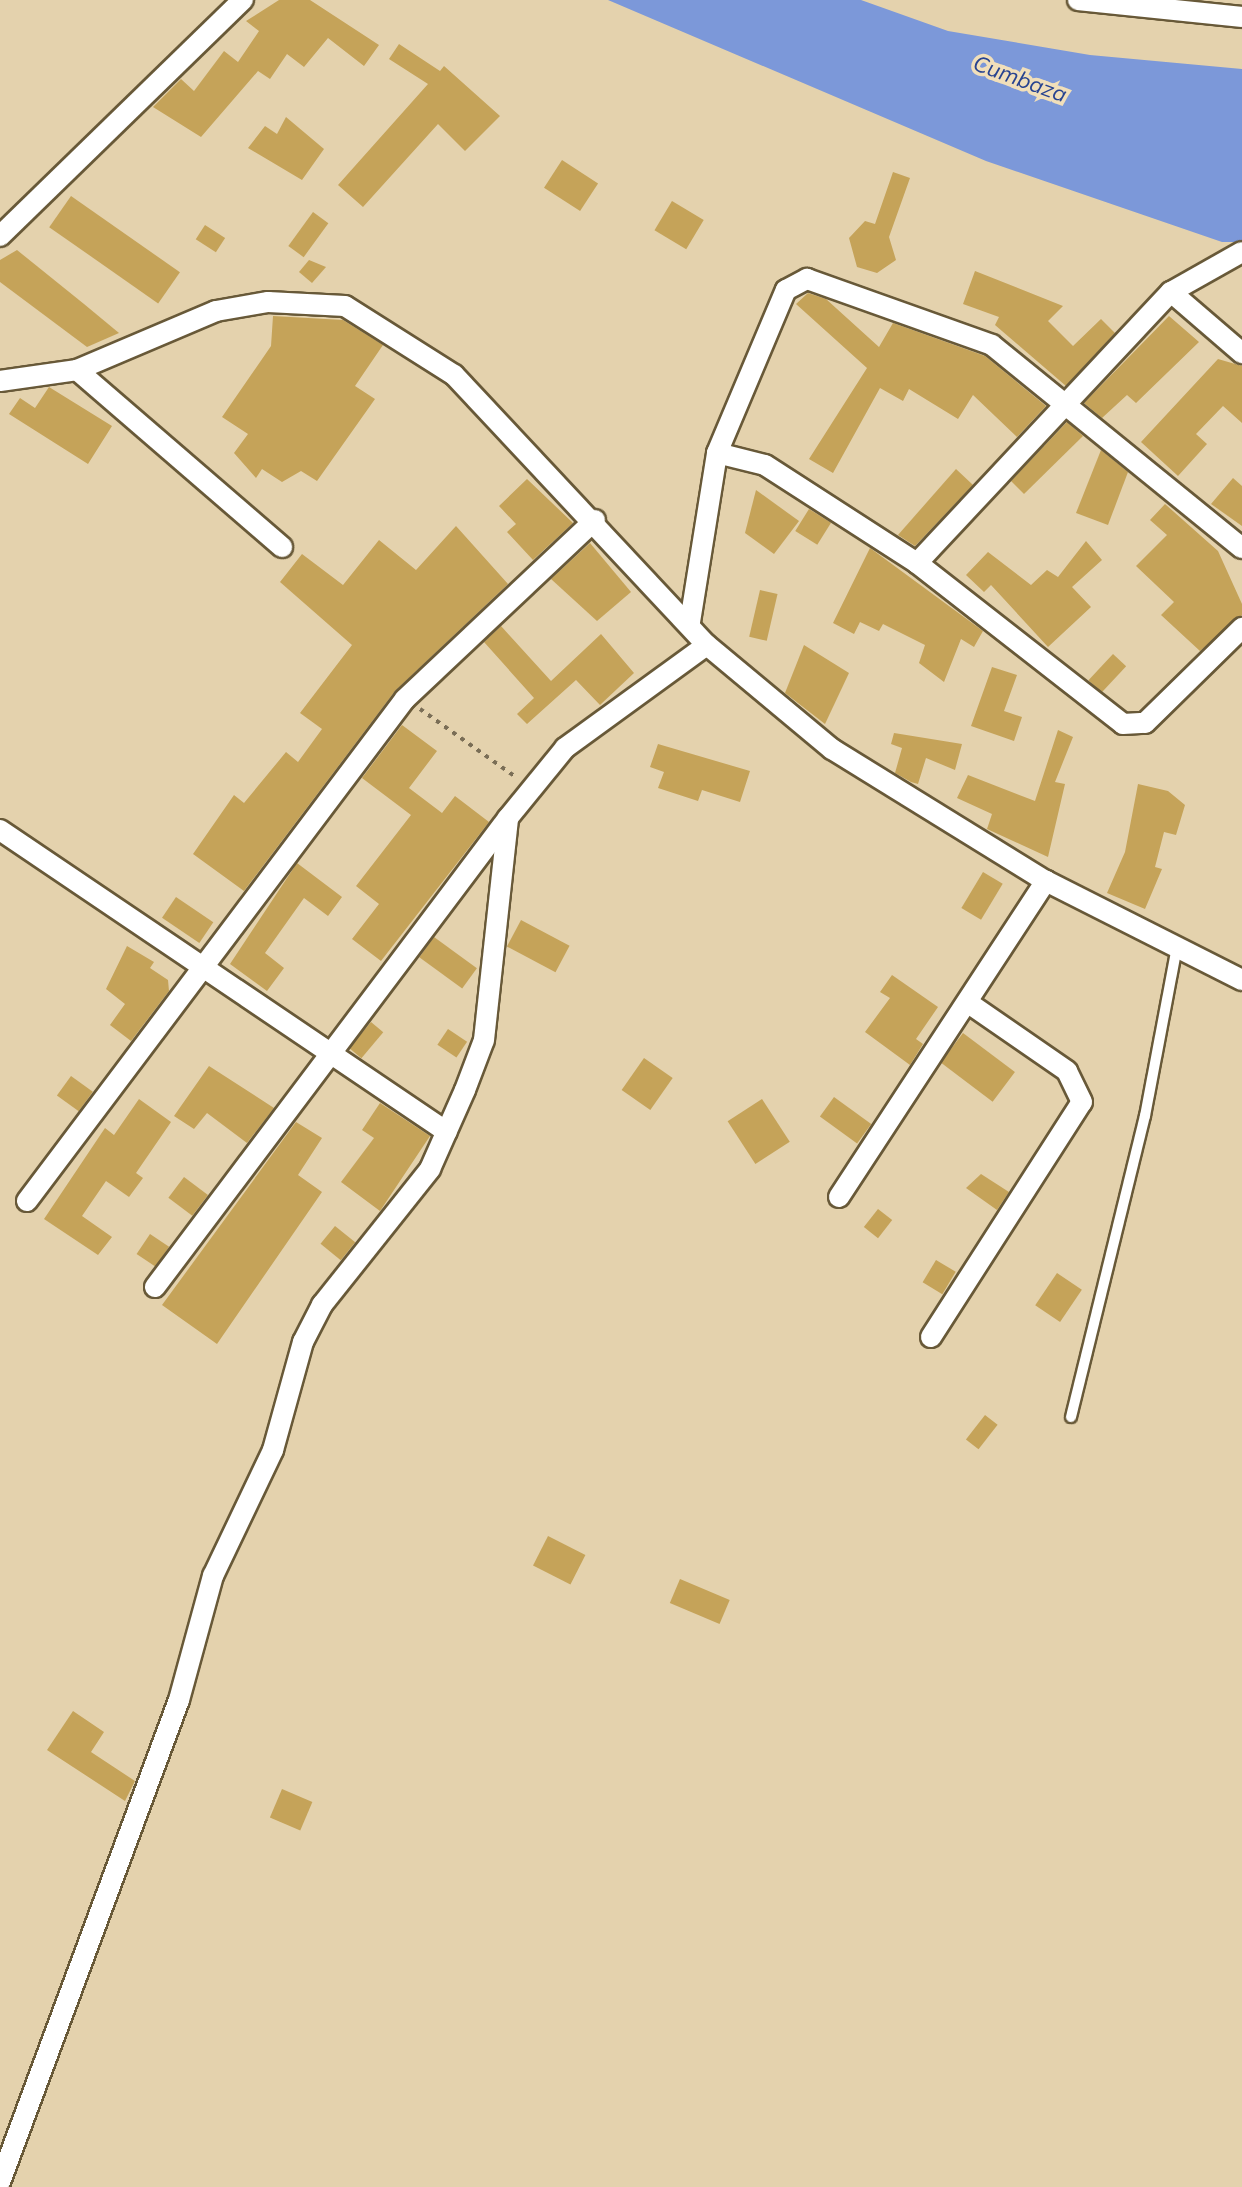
<!DOCTYPE html>
<html>
<head>
<meta charset="utf-8">
<style>
  body { margin:0 }
  #map { position:relative; width:1242px; height:2187px; overflow:hidden; background:#e4d2ad; font-family:Mulish,sans-serif }
  div>[style] { position:absolute }
  .water>* { inset:0; background:#7c98d9 }
  .building>* { inset:0; background:#c5a359; transform-origin:0 0 }
  .path>* { height:4px; margin-top:-2px; transform-origin:0; background:repeating-linear-gradient(90deg,#7a6e56 0 4px,transparent 0 10px) }
  .roads { filter:drop-shadow(2px 0 #685938) drop-shadow(-2px 0 #685938) drop-shadow(0 2px #685938) drop-shadow(0 -2px #685938) }
  .lane>* { height:10px; margin:-5px; padding:0 5px; transform-origin:5px; border-radius:5px; background:#fff }
  .street>* { height:20px; margin:-10px; padding:0 10px; transform-origin:10px; border-radius:10px; background:#fff }
  span { translate:-50% -50%; white-space:nowrap; text-align:center; line-height:1.15; -webkit-text-stroke:7px #f1dfba; paint-order:stroke }
  .water-label { font-size:22px; color:#274390; font-style:italic }
</style>
</head>
<body>
<div id="map">
  <div class="water">
    <div style="clip-path:polygon(608px 0,861px 0,948px 31px,1090px 55px,1242px 69px,1242px 242px,1222px 242px,986px 161px)"></div>
  </div>
  <div class="building">
    <div style="clip-path:polygon(279px 0,310px 0,379px 45px,364px 66px,328px 38px,304px 67px,287px 54px,270px 79px,258px 71px,201px 137px,153px 107px,181px 79px,194px 91px,224px 51px,238px 62px,259px 31px,246px 21px)"></div>
    <div style="clip-path:polygon(399px 44px,440px 71px,444px 66px,500px 116px,465px 151px,438px 124px,363px 207px,338px 185px,428px 84px,389px 59px)"></div>
    <div style="clip-path:polygon(286px 117px,324px 149px,302px 180px,248px 148px,265px 126px,277px 134px)"></div>
    <div style="left:562px;top:160px;width:43px;height:33px;rotate:33deg"></div>
    <div style="clip-path:polygon(893px 172px,910px 178px,889px 237px,896px 260px,877px 273px,857px 267px,849px 238px,865px 221px,875px 224px)"></div>
    <div style="left:71px;top:196px;width:133px;height:38px;rotate:35deg"></div>
    <div style="left:672px;top:201px;width:37px;height:34px;rotate:31deg"></div>
    <div style="left:313px;top:212px;width:19px;height:42px;rotate:36deg"></div>
    <div style="left:205px;top:225px;width:24px;height:17px;rotate:33deg"></div>
    <div style="clip-path:polygon(17px 250px,84px 304px,119px 333px,87px 347px,0 282px,0 260px)"></div>
    <div style="clip-path:polygon(309px 260px,326px 267px,312px 283px,299px 272px)"></div>
    <div style="clip-path:polygon(975px 271px,1063px 306px,1048px 321px,1073px 346px,1101px 319px,1115px 333px,1066px 386px,995px 325px,999px 317px,963px 304px)"></div>
    <div style="clip-path:polygon(808px 293px,826px 299px,879px 347px,893px 323px,985px 356px,1046px 406px,1017px 437px,973px 395px,958px 419px,909px 389px,903px 401px,880px 388px,833px 473px,809px 459px,867px 368px,796px 304px)"></div>
    <div style="clip-path:polygon(273px 316px,343px 320px,383px 345px,355px 386px,375px 399px,317px 481px,301px 471px,282px 482px,262px 469px,256px 478px,234px 453px,248px 434px,222px 417px,271px 346px)"></div>
    <div style="clip-path:polygon(1169px 316px,1199px 342px,1136px 403px,1127px 395px,1102px 418px,1084px 403px)"></div>
    <div style="clip-path:polygon(1218px 359px,1242px 366px,1242px 423px,1223px 406px,1196px 434px,1207px 444px,1178px 476px,1141px 442px)"></div>
    <div style="clip-path:polygon(49px 387px,112px 426px,88px 464px,9px 414px,20px 398px,35px 408px)"></div>
    <div style="clip-path:polygon(1067px 422px,1083px 436px,1024px 494px,1011px 481px)"></div>
    <div style="clip-path:polygon(1101px 450px,1128px 472px,1108px 525px,1076px 513px)"></div>
    <div style="clip-path:polygon(956px 469px,973px 485px,915px 546px,898px 535px)"></div>
    <div style="clip-path:polygon(1233px 478px,1242px 486px,1242px 526px,1211px 504px)"></div>
    <div style="clip-path:polygon(527px 479px,573px 523px,533px 560px,507px 532px,516px 524px,499px 506px)"></div>
    <div style="clip-path:polygon(756px 490px,799px 521px,774px 554px,745px 533px)"></div>
    <div style="clip-path:polygon(1165px 504px,1218px 551px,1242px 604px,1242px 615px,1200px 651px,1161px 615px,1174px 602px,1136px 566px,1167px 535px,1150px 520px)"></div>
    <div style="left:809px;top:509px;width:26px;height:26px;rotate:32deg"></div>
    <div style="clip-path:polygon(456px 526px,508px 584px,395px 691px,244px 891px,193px 854px,234px 795px,244px 803px,286px 752px,298px 762px,322px 729px,300px 713px,352px 645px,280px 582px,302px 554px,343px 585px,379px 540px,416px 570px)"></div>
    <div style="clip-path:polygon(1086px 541px,1102px 560px,1072px 587px,1091px 607px,1048px 647px,991px 585px,984px 592px,966px 575px,988px 552px,1031px 585px,1047px 570px,1058px 577px)"></div>
    <div style="clip-path:polygon(590px 543px,631px 592px,597px 621px,551px 579px)"></div>
    <div style="clip-path:polygon(870px 548px,983px 631px,974px 647px,961px 639px,944px 682px,919px 663px,925px 645px,883px 624px,879px 631px,860px 622px,854px 634px,833px 623px)"></div>
    <div style="left:760px;top:590px;width:18px;height:48px;rotate:13deg"></div>
    <div style="clip-path:polygon(501px 626px,551px 681px,601px 634px,634px 673px,600px 705px,576px 680px,527px 724px,517px 714px,534px 698px,484px 642px)"></div>
    <div style="clip-path:polygon(804px 645px,849px 673px,825px 724px,785px 693px)"></div>
    <div style="left:1113px;top:654px;width:18px;height:36px;rotate:43deg"></div>
    <div style="clip-path:polygon(992px 667px,1017px 675px,1004px 711px,1022px 717px,1014px 741px,971px 726px)"></div>
    <div style="clip-path:polygon(402px 725px,437px 751px,409px 788px,442px 813px,455px 796px,489px 822px,381px 961px,352px 939px,379px 904px,356px 886px,411px 815px,362px 778px)"></div>
    <div style="clip-path:polygon(1058px 730px,1073px 737px,1055px 782px,1065px 784px,1048px 857px,987px 829px,992px 814px,957px 798px,968px 775px,1035px 801px)"></div>
    <div style="clip-path:polygon(894px 733px,962px 744px,955px 770px,926px 758px,918px 784px,911px 782px,895px 773px,902px 748px,891px 744px)"></div>
    <div style="clip-path:polygon(658px 744px,750px 771px,740px 802px,702px 790px,698px 801px,658px 788px,664px 772px,650px 767px)"></div>
    <div style="clip-path:polygon(1138px 784px,1168px 791px,1185px 805px,1176px 835px,1164px 832px,1155px 867px,1162px 869px,1145px 909px,1107px 893px,1125px 852px)"></div>
    <div style="clip-path:polygon(297px 863px,342px 897px,328px 916px,304px 898px,265px 953px,284px 968px,267px 991px,230px 964px)"></div>
    <div style="left:983px;top:872px;width:23px;height:42px;rotate:31deg"></div>
    <div style="left:176px;top:897px;width:45px;height:25px;rotate:34deg"></div>
    <div style="left:521px;top:920px;width:55px;height:30px;rotate:28deg"></div>
    <div style="left:434px;top:937px;width:53px;height:25px;rotate:36deg"></div>
    <div style="clip-path:polygon(127px 946px,154px 962px,150px 968px,168px 980px,169px 991px,131px 1041px,110px 1025px,125px 1004px,106px 989px)"></div>
    <div style="clip-path:polygon(892px 975px,938px 1007px,916px 1039px,923px 1044px,910px 1065px,865px 1032px,890px 998px,880px 992px)"></div>
    <div style="left:371px;top:1022px;width:16px;height:34px;rotate:40deg"></div>
    <div style="left:448px;top:1029px;width:23px;height:19px;rotate:34deg"></div>
    <div style="left:963px;top:1033px;width:65px;height:37px;rotate:37deg"></div>
    <div style="left:644px;top:1058px;width:35px;height:39px;rotate:35deg"></div>
    <div style="clip-path:polygon(209px 1066px,274px 1108px,247px 1143px,207px 1113px,194px 1129px,174px 1116px)"></div>
    <div style="left:71px;top:1076px;width:27px;height:24px;rotate:36deg"></div>
    <div style="left:834px;top:1097px;width:46px;height:24px;rotate:36deg"></div>
    <div style="clip-path:polygon(139px 1099px,171px 1122px,136px 1173px,143px 1178px,129px 1197px,106px 1181px,82px 1216px,112px 1237px,98px 1255px,44px 1219px,105px 1128px,114px 1135px)"></div>
    <div style="left:762px;top:1099px;width:51px;height:41px;rotate:57deg"></div>
    <div style="clip-path:polygon(380px 1103px,430px 1136px,380px 1211px,341px 1182px,374px 1138px,362px 1130px)"></div>
    <div style="clip-path:polygon(296px 1122px,322px 1138px,298px 1175px,322px 1192px,217px 1344px,162px 1305px)"></div>
    <div style="clip-path:polygon(981px 1174px,1009px 1192px,997px 1210px,966px 1188px)"></div>
    <div style="left:184px;top:1177px;width:30px;height:26px;rotate:37deg"></div>
    <div style="left:878px;top:1209px;width:18px;height:23px;rotate:38deg"></div>
    <div style="left:335px;top:1226px;width:26px;height:23px;rotate:39deg"></div>
    <div style="left:150px;top:1234px;width:23px;height:24px;rotate:34deg"></div>
    <div style="left:936px;top:1260px;width:23px;height:26px;rotate:31deg"></div>
    <div style="left:1057px;top:1273px;width:30px;height:39px;rotate:34deg"></div>
    <div style="left:985px;top:1415px;width:16px;height:31px;rotate:38deg"></div>
    <div style="left:548px;top:1536px;width:42px;height:33px;rotate:27deg"></div>
    <div style="left:680px;top:1579px;width:54px;height:26px;rotate:23deg"></div>
    <div style="clip-path:polygon(73px 1711px,104px 1732px,91px 1752px,135px 1781px,125px 1801px,47px 1750px)"></div>
    <div style="left:282px;top:1789px;width:33px;height:31px;rotate:23deg"></div>
  </div>
  <div class="path">
    <div style="left:420px;top:709px;width:119px;rotate:35.4deg"></div>
  </div>
  <div class="roads">
    <div class="lane">
      <div style="left:1071px;top:1417px;width:310px;rotate:-76.2deg"></div>
      <div style="left:1145px;top:1116px;width:173px;rotate:-79.3deg"></div>
    </div>
    <div class="street">
      <div style="left:1078px;top:0;width:165px;rotate:5.9deg"></div>
      <div style="left:0;top:236px;width:339px;rotate:-44.2deg"></div>
      <div style="left:1171px;top:292px;width:94px;rotate:40.7deg"></div>
      <div style="left:77px;top:370px;width:271px;rotate:40.8deg"></div>
      <div style="left:0;top:381px;width:78px;rotate:-8.1deg"></div>
      <div style="left:77px;top:370px;width:151px;rotate:-23deg"></div>
      <div style="left:216px;top:311px;width:53px;rotate:-9.8deg"></div>
      <div style="left:268px;top:302px;width:77px;rotate:3deg"></div>
      <div style="left:345px;top:306px;width:129px;rotate:32.3deg"></div>
      <div style="left:454px;top:375px;width:370px;rotate:46.9deg"></div>
      <div style="left:707px;top:645px;width:163px;rotate:39.8deg"></div>
      <div style="left:832px;top:749px;width:251px;rotate:31.7deg"></div>
      <div style="left:1046px;top:881px;width:220px;rotate:26.8deg"></div>
      <div style="left:717px;top:453px;width:49px;rotate:14deg"></div>
      <div style="left:765px;top:465px;width:181px;rotate:32.8deg"></div>
      <div style="left:917px;top:563px;width:261px;rotate:38deg"></div>
      <div style="left:1123px;top:724px;width:22px;rotate:-3deg"></div>
      <div style="left:1145px;top:723px;width:136px;rotate:-44.4deg"></div>
      <div style="left:917px;top:563px;width:371px;rotate:-46.9deg"></div>
      <div style="left:1171px;top:292px;width:81px;rotate:-29.4deg"></div>
      <div style="left:690px;top:622px;width:171px;rotate:-80.9deg"></div>
      <div style="left:717px;top:453px;width:177px;rotate:-67.1deg"></div>
      <div style="left:786px;top:290px;width:24px;rotate:-28deg"></div>
      <div style="left:807px;top:279px;width:196px;rotate:19.6deg"></div>
      <div style="left:992px;top:345px;width:322px;rotate:39.1deg"></div>
      <div style="left:0;top:830px;width:539px;rotate:34.04deg"></div>
      <div style="left:839px;top:1197px;width:378px;rotate:-56.8deg"></div>
      <div style="left:27px;top:1201px;width:628px;rotate:-53.02deg"></div>
      <div style="left:405px;top:699px;width:261px;rotate:-43.3deg"></div>
      <div style="left:155px;top:1287px;width:587px;rotate:-53.03deg"></div>
      <div style="left:931px;top:1337px;width:279px;rotate:-57.3deg"></div>
      <div style="left:1082px;top:1102px;width:34px;rotate:-116deg"></div>
      <div style="left:1067px;top:1071px;width:121px;rotate:-145.4deg"></div>
      <div style="left:0;top:2182px;width:514px;rotate:-69.63deg"></div>
      <div style="left:179px;top:1700px;width:129px;rotate:-74.7deg"></div>
      <div style="left:213px;top:1576px;width:140px;rotate:-64.5deg"></div>
      <div style="left:273px;top:1450px;width:112px;rotate:-74.5deg"></div>
      <div style="left:303px;top:1342px;width:42px;rotate:-62.8deg"></div>
      <div style="left:322px;top:1305px;width:174px;rotate:-51.5deg"></div>
      <div style="left:430px;top:1169px;width:86px;rotate:-66.1deg"></div>
      <div style="left:465px;top:1090px;width:53px;rotate:-69.2deg"></div>
      <div style="left:484px;top:1040px;width:223px;rotate:-83.8deg"></div>
      <div style="left:508px;top:818px;width:90px;rotate:-50.8deg"></div>
      <div style="left:565px;top:748px;width:175px;rotate:-36deg"></div>
    </div>
  </div>
  <div class="water-label">
    <span style="left:1020px;top:79px;rotate:20deg">Cumbaza</span>
  </div>
</div>
</body>
</html>
